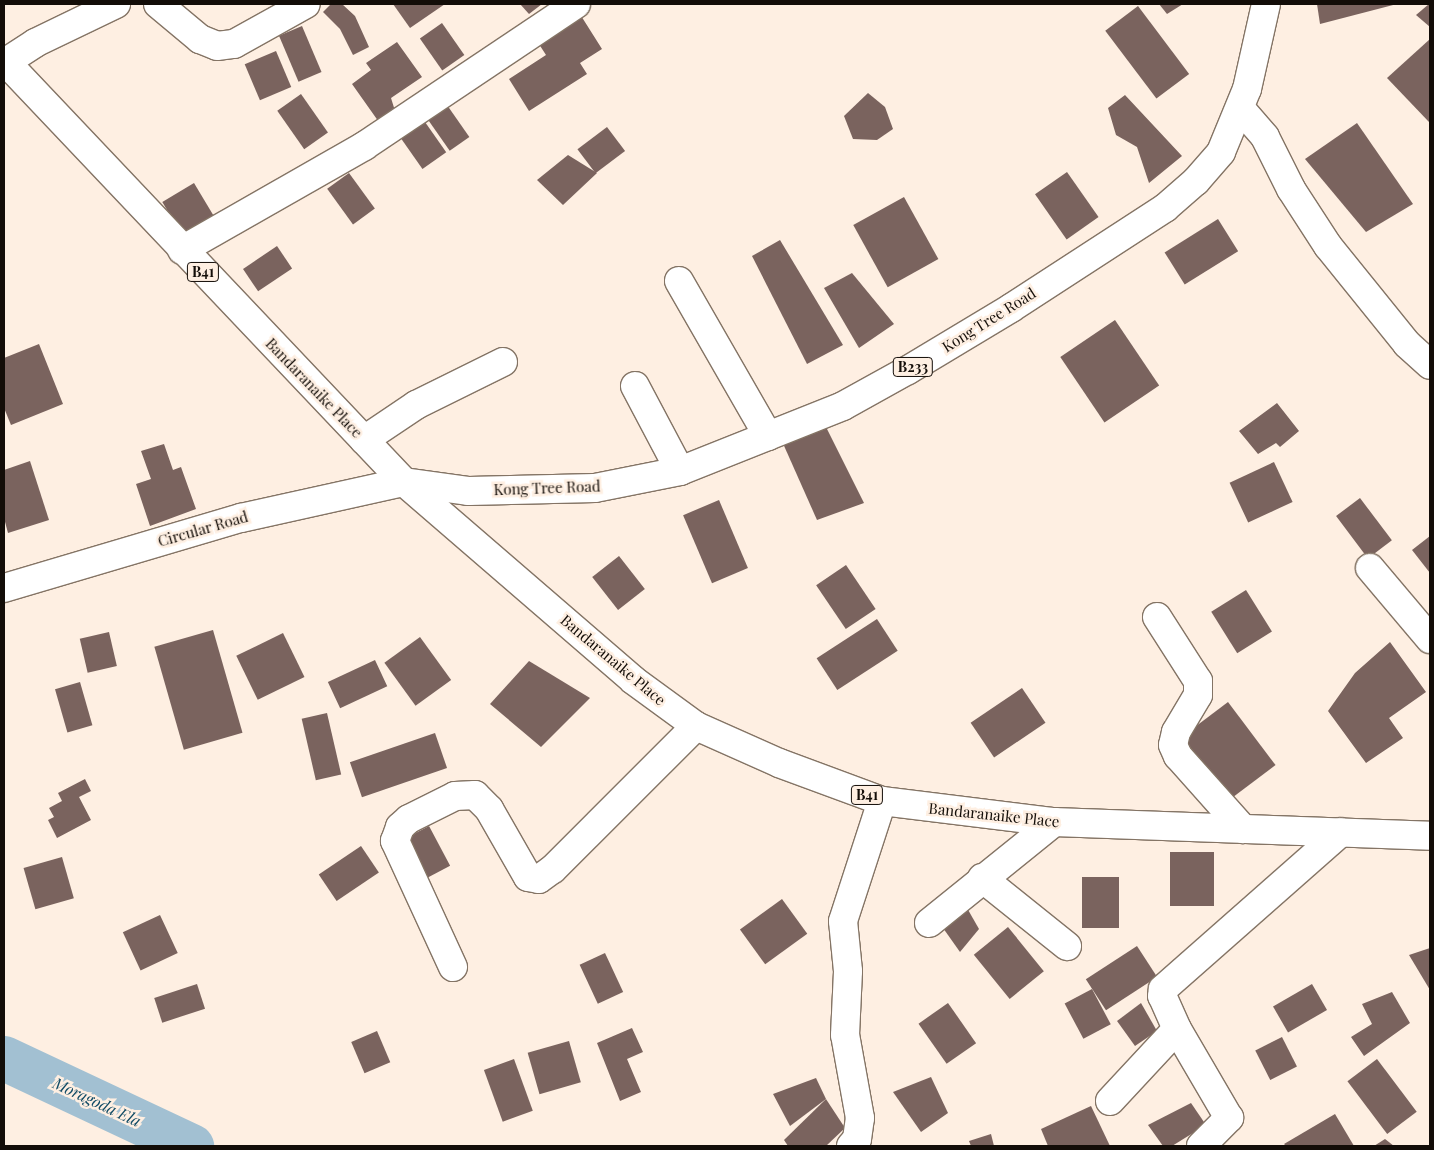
<!DOCTYPE html>
<html>
<head>
<meta charset="utf-8">
<style>
  body { margin:0 }
  #map { position:relative; width:1434px; height:1150px; overflow:hidden; background:#feefe2; font-family:"Playfair Display",serif }
  div>[style] { position:absolute }
  .river>* { height:45px; margin:-22.5px; padding:0 22.5px; transform-origin:22.5px; border-radius:22.5px; background:#a2c0d2 }
  .building>* { inset:0; background:#7a635e; transform-origin:0 0 }
  .roads { filter:drop-shadow(1px 0 #847465) drop-shadow(-1px 0 #847465) drop-shadow(0 1px #847465) drop-shadow(0 -1px #847465) }
  .minor>* { height:28px; margin:-14px; padding:0 14px; transform-origin:14px; border-radius:14px; background:#fff }
  .secondary>* { height:28px; margin:-14px; padding:0 14px; transform-origin:14px; border-radius:14px; background:#fff }
  .primary>* { height:28px; margin:-14px; padding:0 14px; transform-origin:14px; border-radius:14px; background:#fff }
  span { translate:-50% -50%; white-space:nowrap; text-align:center; line-height:1.15; -webkit-text-stroke:5px #feefe2; paint-order:stroke }
  .shield-label span { padding:1px 4px; background:#feefe2; border:1px solid; border-radius:4px; -webkit-text-stroke-width:0 }
  .shield-label { font-size:14px; color:#130d08; font-weight:700 }
  .street-label { font-size:15px; color:#130d08 }
  .water-label { font-size:16px; color:#114b65; font-style:italic }
  .frame { position:absolute; inset:0; border:5px solid #130d08; pointer-events:none }
</style>
</head>
<body>
<div id="map">
  <div class="river">
    <div style="left:4px;top:1058px;width:207px;rotate:25.2deg"></div>
  </div>
  <div class="building">
    <div style="clip-path:polygon(331px 4px,342px 4px,355px 16px,369px 47px,353px 55px,340px 29px,323px 12px)"></div>
    <div style="clip-path:polygon(393px 4px,445px 4px,410px 28px)"></div>
    <div style="clip-path:polygon(520px 4px,542px 4px,529px 14px)"></div>
    <div style="clip-path:polygon(1159px 4px,1183px 4px,1167px 14px)"></div>
    <div style="clip-path:polygon(1317px 4px,1397px 4px,1320px 24px)"></div>
    <div style="clip-path:polygon(1429px 4px,1430px 4px,1430px 27px,1416px 15px)"></div>
    <div style="left:1138px;top:6px;width:85px;height:41px;rotate:53deg"></div>
    <div style="clip-path:polygon(578px 11px,602px 49px,580px 63px,587px 74px,529px 111px,509px 79px,546px 55px,535px 38px)"></div>
    <div style="left:442px;top:23px;width:39px;height:27px;rotate:55deg"></div>
    <div style="left:302px;top:26px;width:50px;height:25px;rotate:67deg"></div>
    <div style="clip-path:polygon(1430px 39px,1430px 121px,1429px 122px,1387px 78px)"></div>
    <div style="clip-path:polygon(397px 42px,422px 77px,391px 98px,396px 114px,381px 125px,352px 84px,371px 70px,366px 63px)"></div>
    <div style="left:276px;top:51px;width:39px;height:34px;rotate:67deg"></div>
    <div style="clip-path:polygon(868px 93px,885px 107px,893px 129px,877px 140px,853px 139px,844px 116px)"></div>
    <div style="left:301px;top:94px;width:47px;height:29px;rotate:55deg"></div>
    <div style="clip-path:polygon(1125px 95px,1182px 156px,1149px 183px,1137px 147px,1116px 135px,1108px 108px)"></div>
    <div style="left:447px;top:105px;width:39px;height:24px;rotate:55deg"></div>
    <div style="left:425px;top:122px;width:37px;height:29px;rotate:55deg"></div>
    <div style="clip-path:polygon(1357px 123px,1413px 204px,1366px 232px,1305px 159px)"></div>
    <div style="left:607px;top:127px;width:30px;height:37px;rotate:53deg"></div>
    <div style="clip-path:polygon(568px 155px,597px 173px,563px 205px,537px 180px)"></div>
    <div style="left:1067px;top:172px;width:55px;height:39px;rotate:55deg"></div>
    <div style="left:349px;top:173px;width:44px;height:27px;rotate:54deg"></div>
    <div style="left:194px;top:183px;width:39px;height:37px;rotate:59deg"></div>
    <div style="left:904px;top:197px;width:71px;height:58px;rotate:61deg"></div>
    <div style="left:1218px;top:219px;width:38px;height:63px;rotate:58deg"></div>
    <div style="clip-path:polygon(780px 240px,843px 345px,807px 364px,752px 256px)"></div>
    <div style="left:277px;top:246px;width:27px;height:41px;rotate:56deg"></div>
    <div style="clip-path:polygon(852px 273px,894px 324px,859px 348px,824px 288px)"></div>
    <div style="left:1115px;top:320px;width:79px;height:66px;rotate:56deg"></div>
    <div style="clip-path:polygon(39px 344px,63px 404px,11px 425px,4px 408px,4px 358px)"></div>
    <div style="clip-path:polygon(1277px 403px,1299px 431px,1280px 447px,1276px 443px,1258px 454px,1239px 431px)"></div>
    <div style="clip-path:polygon(825px 425px,864px 503px,817px 520px,781px 439px)"></div>
    <div style="clip-path:polygon(164px 444px,173px 470px,181px 467px,196px 509px,150px 526px,136px 484px,151px 479px,141px 451px)"></div>
    <div style="clip-path:polygon(30px 461px,49px 520px,8px 533px,4px 518px,4px 470px)"></div>
    <div style="left:1274px;top:462px;width:44px;height:49px;rotate:65deg"></div>
    <div style="left:1360px;top:498px;width:53px;height:30px;rotate:53deg"></div>
    <div style="left:719px;top:500px;width:74px;height:39px;rotate:67deg"></div>
    <div style="clip-path:polygon(1430px 536px,1430px 573px,1412px 550px)"></div>
    <div style="left:619px;top:556px;width:42px;height:34px;rotate:52deg"></div>
    <div style="left:846px;top:565px;width:53px;height:36px;rotate:56deg"></div>
    <div style="left:1246px;top:590px;width:49px;height:41px;rotate:58deg"></div>
    <div style="left:877px;top:619px;width:38px;height:72px;rotate:57deg"></div>
    <div style="left:213px;top:630px;width:107px;height:61px;rotate:74deg"></div>
    <div style="left:109px;top:632px;width:35px;height:30px;rotate:77deg"></div>
    <div style="left:283px;top:633px;width:49px;height:52px;rotate:64deg"></div>
    <div style="left:420px;top:637px;width:53px;height:44px;rotate:54deg"></div>
    <div style="clip-path:polygon(1390px 642px,1426px 692px,1389px 718px,1403px 738px,1366px 763px,1328px 711px,1355px 673px)"></div>
    <div style="left:375px;top:660px;width:29px;height:52px;rotate:65deg"></div>
    <div style="clip-path:polygon(529px 661px,590px 698px,541px 747px,490px 704px)"></div>
    <div style="left:80px;top:682px;width:45px;height:26px;rotate:74deg"></div>
    <div style="left:1022px;top:688px;width:42px;height:62px;rotate:56deg"></div>
    <div style="left:1228px;top:702px;width:79px;height:61px;rotate:53deg"></div>
    <div style="left:327px;top:713px;width:63px;height:26px;rotate:77deg"></div>
    <div style="left:435px;top:733px;width:37px;height:90px;rotate:71deg"></div>
    <div style="clip-path:polygon(85px 779px,91px 791px,79px 797px,91px 820px,57px 838px,48px 820px,54px 817px,49px 808px,62px 801px,58px 793px)"></div>
    <div style="left:429px;top:826px;width:45px;height:29px;rotate:62deg"></div>
    <div style="left:361px;top:846px;width:32px;height:51px;rotate:56deg"></div>
    <div style="left:1170px;top:852px;width:44px;height:54px"></div>
    <div style="left:62px;top:857px;width:43px;height:40px;rotate:74deg"></div>
    <div style="left:1119px;top:877px;width:51px;height:37px;rotate:90deg"></div>
    <div style="left:782px;top:899px;width:43px;height:52px;rotate:54deg"></div>
    <div style="clip-path:polygon(967px 908px,979px 929px,960px 952px,943px 928px)"></div>
    <div style="left:160px;top:915px;width:42px;height:41px;rotate:65deg"></div>
    <div style="left:1008px;top:927px;width:57px;height:44px;rotate:51deg"></div>
    <div style="left:1137px;top:946px;width:37px;height:61px;rotate:57deg"></div>
    <div style="clip-path:polygon(1430px 948px,1430px 990px,1409px 955px)"></div>
    <div style="left:605px;top:953px;width:43px;height:28px;rotate:65deg"></div>
    <div style="left:197px;top:984px;width:26px;height:45px;rotate:72deg"></div>
    <div style="left:1312px;top:984px;width:30px;height:45px;rotate:60deg"></div>
    <div style="left:1092px;top:989px;width:40px;height:31px;rotate:62deg"></div>
    <div style="clip-path:polygon(1392px 992px,1410px 1023px,1364px 1056px,1351px 1037px,1372px 1024px,1362px 1004px)"></div>
    <div style="left:948px;top:1003px;width:49px;height:36px;rotate:55deg"></div>
    <div style="clip-path:polygon(1141px 1003px,1157px 1031px,1135px 1046px,1117px 1021px)"></div>
    <div style="clip-path:polygon(632px 1028px,643px 1052px,627px 1059px,641px 1092px,620px 1101px,597px 1043px)"></div>
    <div style="left:377px;top:1031px;width:34px;height:28px;rotate:67deg"></div>
    <div style="left:1282px;top:1037px;width:33px;height:30px;rotate:63deg"></div>
    <div style="left:569px;top:1041px;width:43px;height:43px;rotate:74deg"></div>
    <div style="left:514px;top:1059px;width:55px;height:32px;rotate:70deg"></div>
    <div style="left:1377px;top:1059px;width:66px;height:37px;rotate:53deg"></div>
    <div style="clip-path:polygon(931px 1077px,948px 1113px,921px 1132px,893px 1092px)"></div>
    <div style="clip-path:polygon(816px 1078px,826px 1099px,790px 1126px,773px 1094px)"></div>
    <div style="clip-path:polygon(826px 1099px,845px 1128px,826px 1146px,788px 1146px,784px 1140px)"></div>
    <div style="clip-path:polygon(1191px 1103px,1206px 1125px,1172px 1146px,1163px 1146px,1148px 1125px)"></div>
    <div style="clip-path:polygon(1091px 1106px,1110px 1146px,1048px 1146px,1041px 1129px)"></div>
    <div style="clip-path:polygon(1335px 1114px,1354px 1146px,1286px 1146px,1284px 1144px)"></div>
    <div style="clip-path:polygon(991px 1134px,994px 1146px,971px 1146px,969px 1141px)"></div>
    <div style="clip-path:polygon(1385px 1139px,1394px 1146px,1374px 1146px)"></div>
  </div>
  <div class="roads">
    <div class="minor">
      <div style="left:158px;top:4px;width:55px;rotate:39.8deg"></div>
      <div style="left:200px;top:39px;width:18px;rotate:22deg"></div>
      <div style="left:217px;top:46px;width:17px;rotate:-7deg"></div>
      <div style="left:234px;top:44px;width:82px;rotate:-29.1deg"></div>
      <div style="left:6px;top:62px;width:35px;rotate:-33deg"></div>
      <div style="left:35px;top:43px;width:90px;rotate:-25.7deg"></div>
      <div style="left:1240px;top:108px;width:38px;rotate:49deg"></div>
      <div style="left:1265px;top:137px;width:58px;rotate:63.4deg"></div>
      <div style="left:1291px;top:189px;width:68px;rotate:57deg"></div>
      <div style="left:1328px;top:246px;width:126px;rotate:51.1deg"></div>
      <div style="left:1407px;top:344px;width:31px;rotate:42deg"></div>
      <div style="left:182px;top:250px;width:210px;rotate:-29.7deg"></div>
      <div style="left:364px;top:146px;width:255px;rotate:-33.8deg"></div>
      <div style="left:679px;top:281px;width:179px;rotate:60.1deg"></div>
      <div style="left:635px;top:386px;width:96px;rotate:62.1deg"></div>
      <div style="left:364px;top:440px;width:63px;rotate:-33.9deg"></div>
      <div style="left:416px;top:405px;width:97px;rotate:-26.3deg"></div>
      <div style="left:1370px;top:568px;width:93px;rotate:49.8deg"></div>
      <div style="left:1157px;top:617px;width:76px;rotate:57.4deg"></div>
      <div style="left:1198px;top:681px;width:14px;rotate:90deg"></div>
      <div style="left:1198px;top:695px;width:43px;rotate:120.7deg"></div>
      <div style="left:1176px;top:732px;width:13px;rotate:103deg"></div>
      <div style="left:1173px;top:745px;width:12px;rotate:66deg"></div>
      <div style="left:1178px;top:756px;width:98px;rotate:48.3deg"></div>
      <div style="left:982px;top:878px;width:109px;rotate:38.7deg"></div>
      <div style="left:929px;top:923px;width:161px;rotate:-38.9deg"></div>
      <div style="left:453px;top:967px;width:139px;rotate:-114.7deg"></div>
      <div style="left:395px;top:841px;width:15px;rotate:-70deg"></div>
      <div style="left:400px;top:827px;width:12px;rotate:-42deg"></div>
      <div style="left:409px;top:819px;width:51px;rotate:-26.6deg"></div>
      <div style="left:455px;top:796px;width:20px;rotate:-3deg"></div>
      <div style="left:475px;top:795px;width:20px;rotate:45deg"></div>
      <div style="left:489px;top:809px;width:78px;rotate:60.2deg"></div>
      <div style="left:528px;top:877px;width:11px;rotate:10deg"></div>
      <div style="left:539px;top:879px;width:17px;rotate:-36deg"></div>
      <div style="left:553px;top:869px;width:202px;rotate:-45deg"></div>
      <div style="left:1110px;top:1101px;width:98px;rotate:-47.1deg"></div>
      <div style="left:851px;top:1146px;width:9px;rotate:-49deg"></div>
      <div style="left:857px;top:1139px;width:21px;rotate:-82deg"></div>
      <div style="left:860px;top:1118px;width:84px;rotate:-100.2deg"></div>
      <div style="left:845px;top:1035px;width:64px;rotate:-87.3deg"></div>
      <div style="left:848px;top:971px;width:50px;rotate:-95.7deg"></div>
      <div style="left:843px;top:921px;width:126px;rotate:-72deg"></div>
      <div style="left:1201px;top:1146px;width:40px;rotate:-45deg"></div>
      <div style="left:1229px;top:1118px;width:103px;rotate:-120.3deg"></div>
      <div style="left:1177px;top:1029px;width:36px;rotate:-114deg"></div>
      <div style="left:1162px;top:996px;width:7px;rotate:-82deg"></div>
      <div style="left:1163px;top:989px;width:237px;rotate:-41.4deg"></div>
    </div>
    <div class="secondary">
      <div style="left:4px;top:588px;width:247px;rotate:-16.5deg"></div>
      <div style="left:241px;top:518px;width:167px;rotate:-12.5deg"></div>
    </div>
    <div class="primary">
      <div style="left:4px;top:60px;width:581px;rotate:46.53deg"></div>
      <div style="left:404px;top:482px;width:303px;rotate:40.8deg"></div>
      <div style="left:633px;top:680px;width:78px;rotate:36.1deg"></div>
      <div style="left:696px;top:726px;width:91px;rotate:24deg"></div>
      <div style="left:779px;top:763px;width:110px;rotate:20.3deg"></div>
      <div style="left:882px;top:801px;width:173px;rotate:7deg"></div>
      <div style="left:1054px;top:822px;width:376px;rotate:2.1deg"></div>
      <div style="left:404px;top:482px;width:66px;rotate:7.9deg"></div>
      <div style="left:469px;top:491px;width:126px;rotate:-1.4deg"></div>
      <div style="left:595px;top:488px;width:87px;rotate:-11.3deg"></div>
      <div style="left:680px;top:471px;width:175px;rotate:-21.7deg"></div>
      <div style="left:843px;top:406px;width:74px;rotate:-29deg"></div>
      <div style="left:908px;top:370px;width:120px;rotate:-31deg"></div>
      <div style="left:1011px;top:308px;width:184px;rotate:-33deg"></div>
      <div style="left:1165px;top:208px;width:41px;rotate:-41.1deg"></div>
      <div style="left:1196px;top:181px;width:38px;rotate:-49deg"></div>
      <div style="left:1221px;top:152px;width:68px;rotate:-67.6deg"></div>
      <div style="left:1247px;top:89px;width:87px;rotate:-77.4deg"></div>
    </div>
  </div>
  <div class="shield-label">
    <span style="left:203px;top:272px">B41</span>
    <span style="left:913px;top:367px">B233</span>
    <span style="left:867px;top:795px">B41</span>
  </div>
  <div class="street-label">
    <span style="left:989px;top:320px;rotate:-32deg">Kong Tree Road</span>
    <span style="left:314px;top:388px;rotate:46deg">Bandaranaike Place</span>
    <span style="left:547px;top:488px;rotate:-2deg">Kong Tree Road</span>
    <span style="left:203px;top:529px;rotate:-16deg">Circular Road</span>
    <span style="left:613px;top:660px;rotate:40deg">Bandaranaike Place</span>
    <span style="left:994px;top:815px;rotate:6deg">Bandaranaike Place</span>
  </div>
  <div class="water-label">
    <span style="left:97px;top:1102px;rotate:25deg">Moragoda Ela</span>
  </div>
  <div class="frame"></div>
</div>
</body>
</html>
